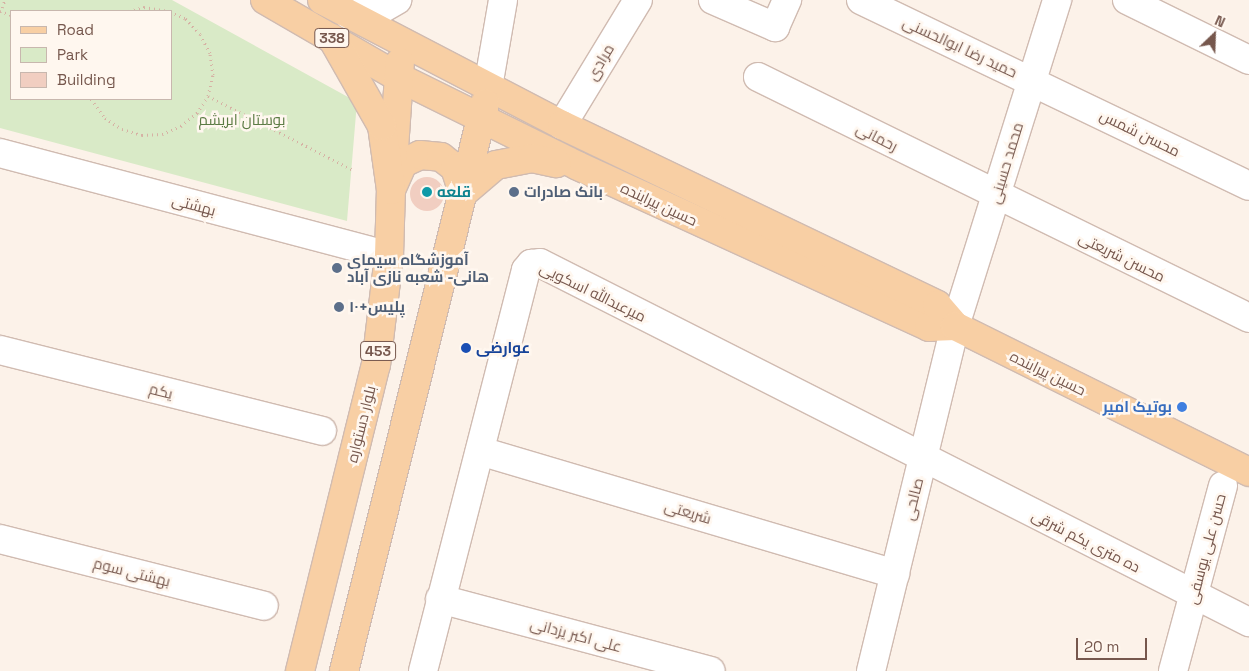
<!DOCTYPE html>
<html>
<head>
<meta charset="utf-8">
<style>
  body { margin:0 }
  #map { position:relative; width:1249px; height:671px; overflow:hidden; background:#fcf2e9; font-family:"Space Grotesk",Cairo,sans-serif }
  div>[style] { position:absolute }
  .green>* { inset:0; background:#d9eac7 }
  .building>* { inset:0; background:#f1cec1 }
  .round { border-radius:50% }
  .path>* { height:3px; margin-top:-1.5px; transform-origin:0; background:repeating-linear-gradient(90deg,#d6b1a4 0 1px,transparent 0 5px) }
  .roads { filter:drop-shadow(1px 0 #d0bbb1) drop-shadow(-1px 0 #d0bbb1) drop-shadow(0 1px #d0bbb1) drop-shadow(0 -1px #d0bbb1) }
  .minor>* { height:28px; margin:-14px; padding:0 14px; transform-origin:14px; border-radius:14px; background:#fff }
  .major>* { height:28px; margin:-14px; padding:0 14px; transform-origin:14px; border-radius:14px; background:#f8cfa4 }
  .dots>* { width:14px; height:14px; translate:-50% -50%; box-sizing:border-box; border:2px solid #fff7ef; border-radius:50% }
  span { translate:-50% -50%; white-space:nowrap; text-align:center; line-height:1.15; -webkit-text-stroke:5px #fff7ef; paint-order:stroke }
  .shield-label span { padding:1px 4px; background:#fff7ef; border:1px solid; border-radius:4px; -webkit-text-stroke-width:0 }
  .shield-label { font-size:14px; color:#76574d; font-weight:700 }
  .street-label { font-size:15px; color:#76574d }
  .park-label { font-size:15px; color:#5b7b44 }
  .culture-label { font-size:15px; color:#0d838f; font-weight:700 }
  .left { translate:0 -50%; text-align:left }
  .service-label { font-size:15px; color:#4e5e75; font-weight:700 }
  .transit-label { font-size:15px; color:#164399; font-weight:700 }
  .shop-label { font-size:15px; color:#366cbe; font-weight:700 }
  .right { translate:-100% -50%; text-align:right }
  .legend { position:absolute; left:10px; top:10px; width:162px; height:90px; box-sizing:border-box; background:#fff7ef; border:1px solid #c8b7ae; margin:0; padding:6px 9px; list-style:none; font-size:15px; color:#76574d }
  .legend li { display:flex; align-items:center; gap:10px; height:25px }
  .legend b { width:25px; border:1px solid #c8b7ae }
  .north { position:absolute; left:1189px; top:10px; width:50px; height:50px; -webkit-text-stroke:4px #fff7ef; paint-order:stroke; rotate:24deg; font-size:14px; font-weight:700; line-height:20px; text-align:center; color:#76574d }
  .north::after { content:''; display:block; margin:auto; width:18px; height:22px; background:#76574d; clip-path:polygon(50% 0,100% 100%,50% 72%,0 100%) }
  .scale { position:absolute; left:1076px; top:638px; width:71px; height:22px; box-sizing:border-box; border:2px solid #76574d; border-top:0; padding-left:6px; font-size:15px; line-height:18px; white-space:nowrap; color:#76574d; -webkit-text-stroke:4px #fff7ef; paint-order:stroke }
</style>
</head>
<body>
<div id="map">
  <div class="green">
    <div style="clip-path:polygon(evenodd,0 0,172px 0,357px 102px,347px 221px,0 128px,0 0,11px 11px,171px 11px,171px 99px,11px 99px,11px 11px)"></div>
  </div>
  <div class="building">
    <div class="round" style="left:410px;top:177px;width:34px;height:34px"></div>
  </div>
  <div class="path">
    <div style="left:0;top:11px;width:12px;rotate:20deg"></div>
    <div style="left:129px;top:11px;width:16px;rotate:-15deg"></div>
    <div style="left:144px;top:7px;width:25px;rotate:9deg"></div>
    <div style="left:0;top:12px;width:13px;rotate:-67deg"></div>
    <div style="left:208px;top:96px;width:161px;rotate:27deg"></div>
    <div style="left:91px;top:99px;width:24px;rotate:54deg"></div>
    <div style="left:105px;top:118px;width:20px;rotate:33deg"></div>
    <div style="left:122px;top:129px;width:21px;rotate:17deg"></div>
    <div style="left:142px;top:135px;width:20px;rotate:-3deg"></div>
    <div style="left:162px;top:134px;width:21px;rotate:-23deg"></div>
    <div style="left:181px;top:126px;width:21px;rotate:-39deg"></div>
    <div style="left:197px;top:113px;width:20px;rotate:-57deg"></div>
    <div style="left:208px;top:96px;width:22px;rotate:-77deg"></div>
    <div style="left:213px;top:75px;width:22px;rotate:-98deg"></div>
    <div style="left:210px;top:53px;width:21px;rotate:-118deg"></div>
    <div style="left:200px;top:34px;width:22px;rotate:-133deg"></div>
    <div style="left:185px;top:18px;width:15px;rotate:-157deg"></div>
  </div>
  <div class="roads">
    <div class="minor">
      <div style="left:713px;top:0;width:68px;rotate:23.5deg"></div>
      <div style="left:775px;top:27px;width:30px;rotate:-66deg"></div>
      <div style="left:861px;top:0;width:430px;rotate:25.6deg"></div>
      <div style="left:1127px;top:0;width:136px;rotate:26.2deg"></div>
      <div style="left:349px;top:15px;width:31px;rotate:-9deg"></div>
      <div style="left:380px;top:10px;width:20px;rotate:-30deg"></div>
      <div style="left:758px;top:77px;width:547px;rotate:26.14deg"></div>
      <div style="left:488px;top:87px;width:88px;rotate:-80.2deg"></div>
      <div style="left:562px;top:125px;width:146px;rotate:-58.7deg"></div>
      <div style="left:0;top:153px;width:402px;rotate:14.8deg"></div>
      <div style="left:0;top:350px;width:332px;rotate:14.1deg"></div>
      <div style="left:480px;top:451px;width:433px;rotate:16.5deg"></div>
      <div style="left:0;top:539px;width:272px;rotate:14.2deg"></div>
      <div style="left:440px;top:599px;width:280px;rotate:14.9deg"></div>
      <div style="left:423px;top:671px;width:414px;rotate:-75.6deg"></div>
      <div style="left:526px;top:270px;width:8px;rotate:-50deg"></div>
      <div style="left:531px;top:264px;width:9px;rotate:-6deg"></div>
      <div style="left:540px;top:263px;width:795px;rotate:26.86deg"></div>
      <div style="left:871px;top:671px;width:355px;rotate:-76.3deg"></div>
      <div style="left:955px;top:326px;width:342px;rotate:-72.6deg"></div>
      <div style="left:1173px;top:671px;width:192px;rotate:-74.9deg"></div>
    </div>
    <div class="major">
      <div style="left:265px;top:0;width:154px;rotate:30.1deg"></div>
      <div style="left:398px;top:77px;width:201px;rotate:26.3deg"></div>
      <div style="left:578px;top:166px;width:386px;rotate:24.6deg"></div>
      <div style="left:929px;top:327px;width:26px;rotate:-2deg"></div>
      <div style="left:322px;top:0;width:271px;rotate:27.5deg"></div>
      <div style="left:562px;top:125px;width:416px;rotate:25.6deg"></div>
      <div style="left:937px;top:305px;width:28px;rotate:49deg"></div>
      <div style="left:955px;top:326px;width:328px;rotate:26.4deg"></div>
      <div style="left:394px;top:149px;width:87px;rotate:-86.1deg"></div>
      <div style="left:391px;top:190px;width:30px;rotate:-66deg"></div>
      <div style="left:403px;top:163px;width:19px;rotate:-25deg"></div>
      <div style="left:420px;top:155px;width:21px;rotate:5deg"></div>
      <div style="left:441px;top:157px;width:18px;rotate:38deg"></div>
      <div style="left:455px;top:168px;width:26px;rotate:72deg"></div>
      <div style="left:463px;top:193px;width:43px;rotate:-40.3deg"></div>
      <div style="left:496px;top:165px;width:37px;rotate:-11deg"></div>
      <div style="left:532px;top:158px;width:25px;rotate:12deg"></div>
      <div style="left:300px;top:671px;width:315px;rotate:-76.1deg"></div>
      <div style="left:376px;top:365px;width:110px;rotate:-83.2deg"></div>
      <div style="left:389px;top:256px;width:66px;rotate:-88.3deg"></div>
      <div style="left:391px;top:190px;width:65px;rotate:-98deg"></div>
      <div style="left:382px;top:126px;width:101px;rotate:-119.6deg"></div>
      <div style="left:344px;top:671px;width:585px;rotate:-76.06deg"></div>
    </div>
  </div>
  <div class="dots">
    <div style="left:427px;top:192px;background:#0f9aa8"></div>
    <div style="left:514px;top:192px;background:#5c6f8a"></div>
    <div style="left:337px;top:268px;background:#5c6f8a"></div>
    <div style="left:339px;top:307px;background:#5c6f8a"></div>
    <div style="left:466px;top:348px;background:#1a4fb4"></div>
    <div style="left:1182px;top:407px;background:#3f7fe0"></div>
  </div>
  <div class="shield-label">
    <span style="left:332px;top:38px">338</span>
    <span style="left:378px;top:351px">453</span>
  </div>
  <div class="street-label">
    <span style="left:960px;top:47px;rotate:25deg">حمید رضا ابوالحسنی</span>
    <span style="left:600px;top:62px;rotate:-59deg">مرادی</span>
    <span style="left:1140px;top:133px;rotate:26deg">محسن شمس</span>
    <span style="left:877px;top:137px;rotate:27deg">رحمانی</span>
    <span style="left:1006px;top:163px;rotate:-73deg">محمد حسینی</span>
    <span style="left:659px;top:204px;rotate:25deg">حسین پیراینده</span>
    <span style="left:194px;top:205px;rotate:15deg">بهشتی</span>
    <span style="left:1122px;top:257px;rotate:26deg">محسن شریعتی</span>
    <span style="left:593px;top:292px;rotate:26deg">میرعبدالله اسکویی</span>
    <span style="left:1048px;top:373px;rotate:26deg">حسین پیراینده</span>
    <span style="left:161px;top:391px;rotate:14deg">یکم</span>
    <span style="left:361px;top:424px;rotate:-76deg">بلوار دستواره</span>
    <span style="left:913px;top:499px;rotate:-76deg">صالحی</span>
    <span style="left:688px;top:512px;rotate:17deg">شریعتی</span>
    <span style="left:1086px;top:541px;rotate:27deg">ده متری یکم شرقی</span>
    <span style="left:1206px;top:549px;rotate:-75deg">حسن علی یوسفی</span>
    <span style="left:132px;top:572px;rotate:14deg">بهشتی سوم</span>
    <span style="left:576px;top:635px;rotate:15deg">علی اکبر یزدانی</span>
  </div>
  <div class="park-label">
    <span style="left:242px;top:120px">بوستان ابریشم</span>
  </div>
  <div class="culture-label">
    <span class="left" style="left:437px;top:192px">قلعه</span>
  </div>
  <div class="service-label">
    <span class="left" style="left:524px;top:192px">بانک صادرات</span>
    <span class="left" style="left:347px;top:268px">آموزشگاه سیمای<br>هانی- شعبه نازی آباد</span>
    <span class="left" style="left:349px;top:307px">پلیس+۱۰</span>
  </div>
  <div class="transit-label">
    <span class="left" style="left:476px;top:348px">عوارضی</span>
  </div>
  <div class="shop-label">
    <span class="right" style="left:1172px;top:407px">بوتیک امیر</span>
  </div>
  <ul class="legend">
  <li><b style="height:6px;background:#f8cfa4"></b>Road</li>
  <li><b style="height:14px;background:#d9eac7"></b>Park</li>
  <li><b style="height:14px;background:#f1cec1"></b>Building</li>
  </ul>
  <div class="north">N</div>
  <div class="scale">20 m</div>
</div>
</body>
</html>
